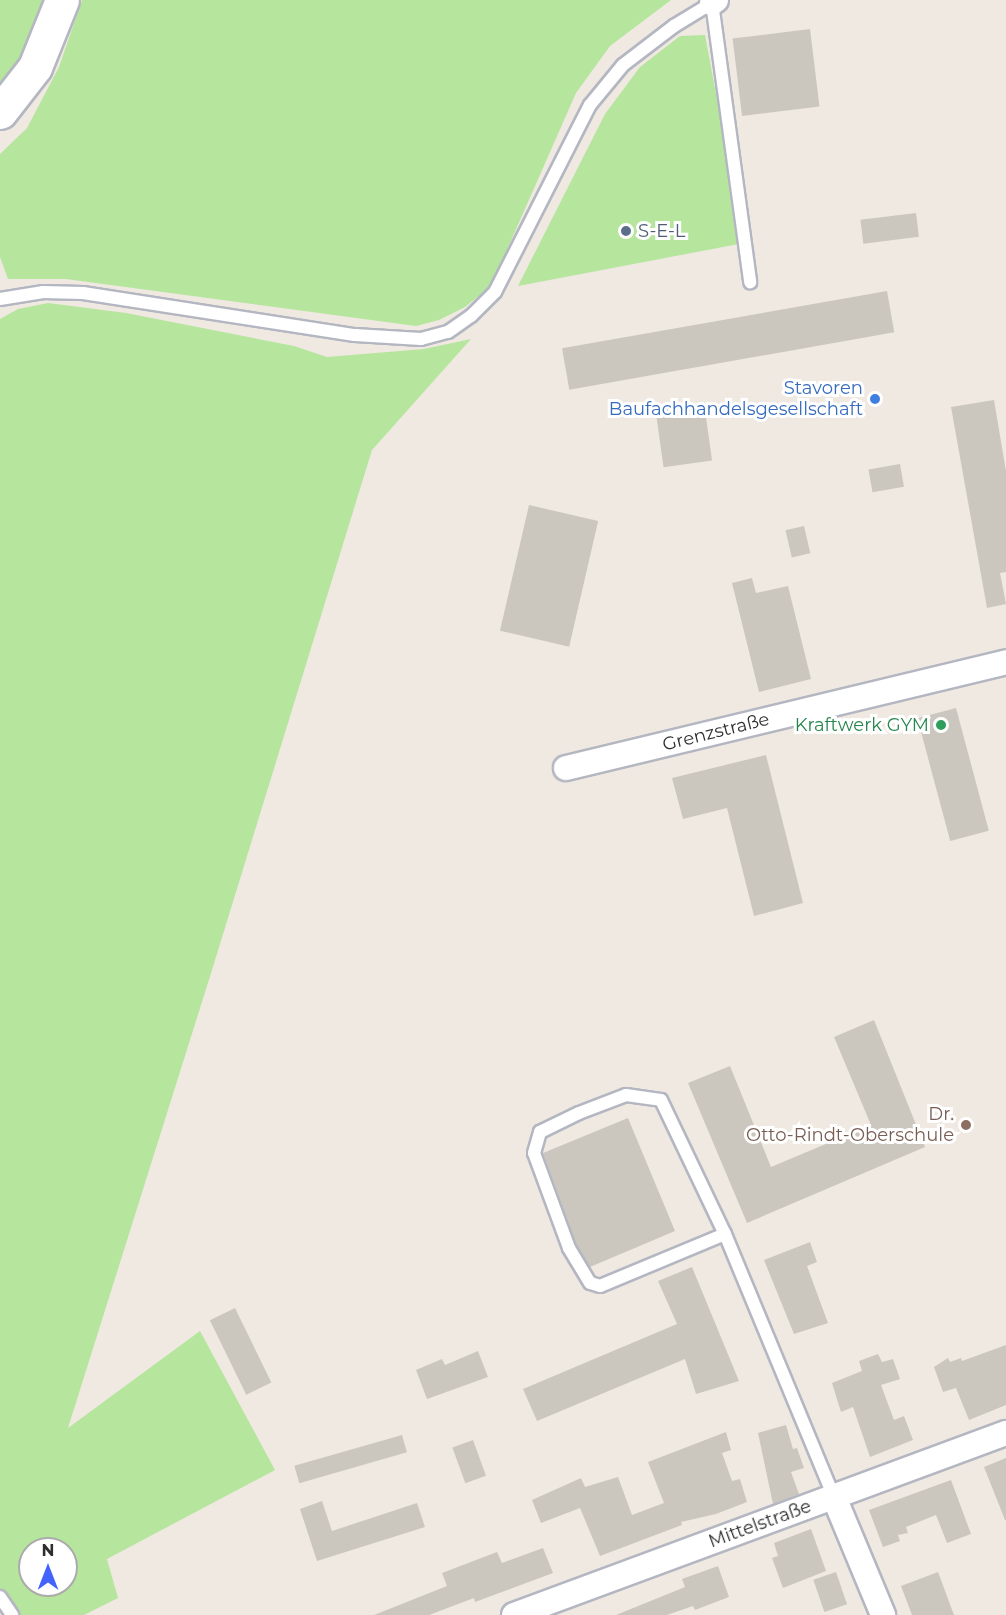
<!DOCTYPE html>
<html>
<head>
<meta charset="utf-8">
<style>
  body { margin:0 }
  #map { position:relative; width:1006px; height:1615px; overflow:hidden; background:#efe9e1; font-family:Montserrat,sans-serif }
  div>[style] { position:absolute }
  .green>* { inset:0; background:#b6e59e }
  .building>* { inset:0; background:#cbc7bf; transform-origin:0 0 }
  .roads { filter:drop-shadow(2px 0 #b4b7c1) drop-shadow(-2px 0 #b4b7c1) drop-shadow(0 2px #b4b7c1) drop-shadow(0 -2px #b4b7c1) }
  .lane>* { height:12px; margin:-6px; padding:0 6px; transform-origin:6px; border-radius:6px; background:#fff }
  .street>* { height:24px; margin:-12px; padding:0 12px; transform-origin:12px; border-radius:12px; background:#fff }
  .secondary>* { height:33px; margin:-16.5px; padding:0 16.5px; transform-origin:16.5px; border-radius:16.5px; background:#fff }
  .dots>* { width:16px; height:16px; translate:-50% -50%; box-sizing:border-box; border:3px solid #fff; border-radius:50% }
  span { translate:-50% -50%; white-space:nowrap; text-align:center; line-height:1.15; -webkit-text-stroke:6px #fff; paint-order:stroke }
  .service-label { font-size:18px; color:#4e5e75 }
  .left { translate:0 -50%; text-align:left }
  .shop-label { font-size:18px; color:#366cbe }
  .right { translate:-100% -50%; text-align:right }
  .leisure-label { font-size:18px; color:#27864d }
  .street-label { font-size:18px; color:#2e2e2e }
  .education-label { font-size:18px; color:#785e54 }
  .north { position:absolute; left:18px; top:1537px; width:60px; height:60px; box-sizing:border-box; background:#fff; border:2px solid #ababab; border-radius:50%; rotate:0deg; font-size:16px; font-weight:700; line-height:24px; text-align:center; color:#2e2e2e }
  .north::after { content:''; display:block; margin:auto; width:21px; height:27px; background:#4264fb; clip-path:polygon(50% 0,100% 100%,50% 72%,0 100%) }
</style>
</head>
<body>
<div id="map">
  <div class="green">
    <div style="clip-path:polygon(0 0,48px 0,22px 59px,0 89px)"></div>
    <div style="clip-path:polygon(82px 0,671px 0,610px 46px,576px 93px,491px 286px,465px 307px,439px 320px,416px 326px,66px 279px,8px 279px,0 257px,0 154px,27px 128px,59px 67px)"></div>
    <div style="clip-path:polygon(705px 35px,744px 243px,518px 286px,605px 114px,640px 67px,680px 36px)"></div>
    <div style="clip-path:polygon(evenodd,48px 303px,126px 313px,294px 346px,327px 357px,424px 349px,471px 339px,372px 450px,212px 970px,68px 1428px,200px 1331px,275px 1470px,107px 1559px,118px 1598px,84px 1615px,19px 1615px,0 1588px,0 319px,18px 309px,48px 303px,30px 1549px,66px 1549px,66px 1585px,30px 1585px,30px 1549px)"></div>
  </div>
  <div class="building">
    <div style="left:810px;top:29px;width:78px;height:78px;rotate:83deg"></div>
    <div style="left:916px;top:213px;width:24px;height:56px;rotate:83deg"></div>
    <div style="left:887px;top:291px;width:42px;height:330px;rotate:80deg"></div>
    <div style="clip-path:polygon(994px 400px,1006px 471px,1006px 572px,1000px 573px,1006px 604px,987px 608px,951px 407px)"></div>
    <div style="left:704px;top:403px;width:58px;height:49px;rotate:82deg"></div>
    <div style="left:900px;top:464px;width:23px;height:32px;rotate:80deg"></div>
    <div style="left:529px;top:505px;width:71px;height:129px;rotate:13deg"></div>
    <div style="left:804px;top:526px;width:28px;height:19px;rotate:77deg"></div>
    <div style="clip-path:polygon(752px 578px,756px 593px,788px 586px,811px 679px,759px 692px,732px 583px)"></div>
    <div style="left:956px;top:708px;width:127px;height:40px;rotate:75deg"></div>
    <div style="clip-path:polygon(766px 755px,803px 903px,754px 916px,727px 808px,683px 819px,672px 778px)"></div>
    <div style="clip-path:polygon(874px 1020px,925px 1147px,747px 1223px,688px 1083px,730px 1066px,771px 1167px,871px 1125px,834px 1037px)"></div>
    <div style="clip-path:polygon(628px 1118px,675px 1231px,590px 1267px,576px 1244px,543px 1153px)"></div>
    <div style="clip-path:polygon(810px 1242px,817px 1262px,807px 1266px,828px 1323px,794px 1334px,764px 1260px)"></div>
    <div style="clip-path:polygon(692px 1267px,739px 1381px,696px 1394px,685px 1359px,537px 1421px,523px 1389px,677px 1324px,658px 1281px)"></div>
    <div style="left:235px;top:1308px;width:83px;height:28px;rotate:64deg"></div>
    <div style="clip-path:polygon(1006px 1345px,1006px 1405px,969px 1420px,956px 1388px,943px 1392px,934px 1367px,948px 1358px,950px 1362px,961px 1358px,962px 1361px)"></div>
    <div style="clip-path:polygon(478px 1351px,488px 1377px,427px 1399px,416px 1370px,442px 1359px,445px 1365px)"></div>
    <div style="clip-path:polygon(878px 1354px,882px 1362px,893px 1359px,900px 1379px,881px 1385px,894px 1420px,904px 1416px,913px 1440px,870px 1457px,853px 1407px,841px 1412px,832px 1383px,862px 1371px,859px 1361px)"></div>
    <div style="clip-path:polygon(786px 1425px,793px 1449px,797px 1448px,804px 1468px,791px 1472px,799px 1494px,773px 1504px,758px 1433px)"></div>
    <div style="clip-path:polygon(726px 1432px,731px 1450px,722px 1453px,732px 1481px,740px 1479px,747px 1502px,716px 1514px,681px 1522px,682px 1525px,600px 1556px,580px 1508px,541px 1523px,532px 1500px,581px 1478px,585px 1487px,618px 1477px,632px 1515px,664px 1503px,648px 1462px)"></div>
    <div style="left:402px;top:1435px;width:18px;height:112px;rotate:74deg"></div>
    <div style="left:473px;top:1440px;width:38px;height:22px;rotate:70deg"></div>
    <div style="clip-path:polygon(1006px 1458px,1006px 1520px,1005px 1520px,984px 1467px)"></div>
    <div style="clip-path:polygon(951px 1480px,971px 1534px,947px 1543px,936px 1515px,906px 1527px,908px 1533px,898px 1535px,900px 1541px,883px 1547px,869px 1510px)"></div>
    <div style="clip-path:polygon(322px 1501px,332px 1531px,417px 1503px,425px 1527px,317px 1561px,300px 1509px)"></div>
    <div style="clip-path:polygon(811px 1529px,826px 1571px,783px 1588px,772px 1558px,778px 1556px,774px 1543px)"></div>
    <div style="clip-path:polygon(543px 1548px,553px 1573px,475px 1602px,474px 1598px,429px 1615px,374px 1615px,447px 1586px,442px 1573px,497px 1552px,502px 1563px)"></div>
    <div style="clip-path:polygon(718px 1566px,729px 1597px,695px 1610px,693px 1606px,667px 1615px,616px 1615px,685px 1587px,682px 1579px)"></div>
    <div style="left:836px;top:1572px;width:34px;height:24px;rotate:71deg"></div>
    <div style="clip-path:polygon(938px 1572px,954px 1615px,912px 1615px,901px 1586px)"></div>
  </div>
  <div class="roads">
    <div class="lane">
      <div style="left:0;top:299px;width:44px;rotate:-9.2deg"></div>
      <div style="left:43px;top:292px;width:40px;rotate:1.4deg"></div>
      <div style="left:83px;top:293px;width:275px;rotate:8.8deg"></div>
      <div style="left:355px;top:335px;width:66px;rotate:3.5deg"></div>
      <div style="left:421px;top:339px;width:28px;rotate:-15deg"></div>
      <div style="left:448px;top:332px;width:28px;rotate:-35deg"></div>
      <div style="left:471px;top:316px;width:34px;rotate:-45deg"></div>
      <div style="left:495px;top:292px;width:210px;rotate:-63.1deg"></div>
      <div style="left:590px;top:105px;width:52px;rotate:-50.5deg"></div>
      <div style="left:623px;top:65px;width:64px;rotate:-37.4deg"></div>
      <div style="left:674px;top:26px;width:44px;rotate:-31.2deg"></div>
      <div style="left:712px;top:3px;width:282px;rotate:82.2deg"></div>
      <div style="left:725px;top:1234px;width:135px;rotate:157.4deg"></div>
      <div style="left:600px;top:1286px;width:10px;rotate:-163deg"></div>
      <div style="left:590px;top:1283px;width:41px;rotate:-121deg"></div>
      <div style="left:569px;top:1248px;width:101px;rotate:-110.2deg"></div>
      <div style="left:534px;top:1153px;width:22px;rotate:-74deg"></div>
      <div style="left:540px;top:1132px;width:43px;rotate:-26deg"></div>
      <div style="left:579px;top:1113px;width:50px;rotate:-21deg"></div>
      <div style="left:626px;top:1095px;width:35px;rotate:8deg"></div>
      <div style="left:661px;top:1100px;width:148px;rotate:64.5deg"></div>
      <div style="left:725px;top:1234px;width:285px;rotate:67.5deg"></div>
      <div style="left:0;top:1597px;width:22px;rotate:56deg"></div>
    </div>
    <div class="street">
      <div style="left:712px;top:3px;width:5px;rotate:-37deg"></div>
      <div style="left:566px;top:768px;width:453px;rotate:-13.5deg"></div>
      <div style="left:834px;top:1497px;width:128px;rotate:67.4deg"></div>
      <div style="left:514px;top:1615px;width:525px;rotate:-20.3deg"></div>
    </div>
    <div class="secondary">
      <div style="left:0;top:112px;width:57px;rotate:-52.1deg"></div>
      <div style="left:35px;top:67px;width:72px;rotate:-68.1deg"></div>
    </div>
  </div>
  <div class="dots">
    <div style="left:626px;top:231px;background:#5c6f8a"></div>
    <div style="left:875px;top:399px;background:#3f7fe0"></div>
    <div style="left:941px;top:725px;background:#2e9e5b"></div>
    <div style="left:966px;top:1125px;background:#8d6e63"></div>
  </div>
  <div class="service-label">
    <span class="left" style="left:638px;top:231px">S-E-L</span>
  </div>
  <div class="shop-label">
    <span class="right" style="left:863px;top:399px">Stavoren<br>Baufachhandelsgesellschaft</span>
  </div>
  <div class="leisure-label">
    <span class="right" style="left:929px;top:725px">Kraftwerk GYM</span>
  </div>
  <div class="street-label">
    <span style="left:716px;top:732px;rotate:-14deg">Grenzstraße</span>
    <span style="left:760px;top:1524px;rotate:-20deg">Mittelstraße</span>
  </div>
  <div class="education-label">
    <span class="right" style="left:954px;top:1125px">Dr.<br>Otto-Rindt-Oberschule</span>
  </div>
  <div class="north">N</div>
</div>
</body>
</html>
